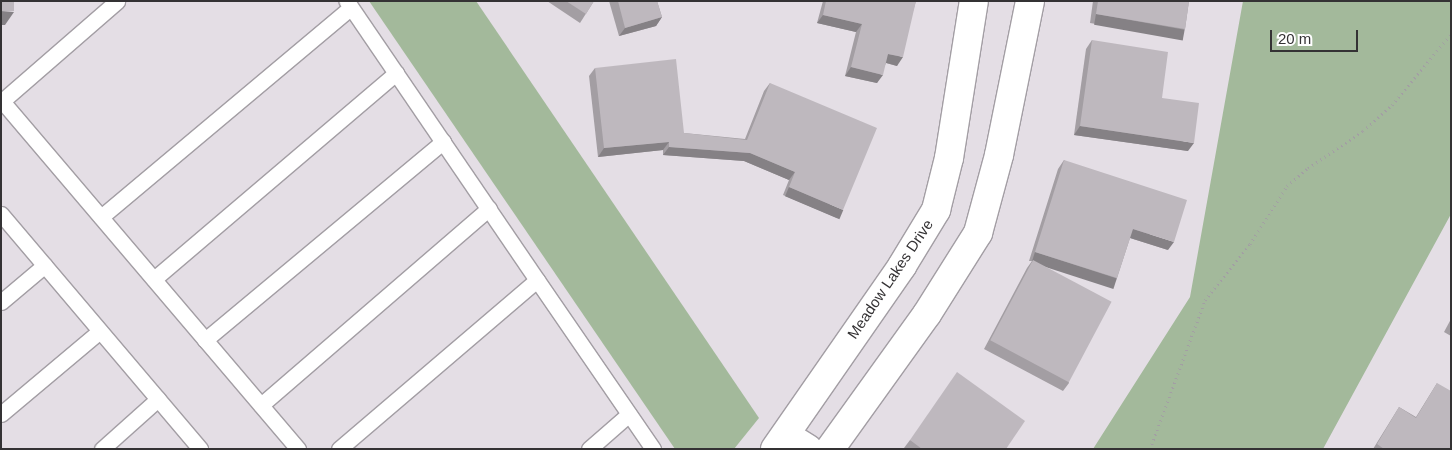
<!DOCTYPE html>
<html>
<head>
<meta charset="utf-8">
<style>
  body { margin:0 }
  #map { position:relative; width:1452px; height:450px; overflow:hidden; background:#e4dee5; font-family:Arial,sans-serif }
  div>[style] { position:absolute }
  .green>* { inset:0; background:#a3b99b }
  .path>* { height:3px; margin-top:-1.5px; transform-origin:0; background:repeating-linear-gradient(90deg,#a39ea4 0 1px,transparent 0 5px) }
  .roads { filter:drop-shadow(1px 0 #a39ea4) drop-shadow(-1px 0 #a39ea4) drop-shadow(0 1px #a39ea4) drop-shadow(0 -1px #a39ea4) }
  .service>* { height:15px; margin:-7.5px; padding:0 7.5px; transform-origin:7.5px; border-radius:7.5px; background:#fff }
  .minor>* { height:28px; margin:-14px; padding:0 14px; transform-origin:14px; border-radius:14px; background:#fff }
  .tertiary>* { height:28px; margin:-14px; padding:0 14px; transform-origin:14px; border-radius:14px; background:#fff }
  .wall>* { inset:0; background:#a39ea3 }
  .shaded-wall>* { inset:0; background:#858185; transform-origin:0 0 }
  .building>* { inset:0; background:#beb8be; transform-origin:0 0 }
  span { translate:-50% -50%; white-space:nowrap; text-align:center; line-height:1.15; -webkit-text-stroke:4px #fff; paint-order:stroke }
  .street-label { font-size:15px; color:#343234 }
  .frame { position:absolute; inset:0; border:2px solid #343234; pointer-events:none }
  .scale { position:absolute; left:1270px; top:30px; width:88px; height:22px; box-sizing:border-box; border:2px solid #343234; border-top:0; padding-left:6px; font-size:15px; line-height:18px; white-space:nowrap; color:#343234; -webkit-text-stroke:4px #fff; paint-order:stroke }
</style>
</head>
<body>
<div id="map">
  <div class="green">
    <div style="clip-path:polygon(369px 1px,476px 1px,759px 418px,734px 449px,675px 449px)"></div>
    <div style="clip-path:polygon(1243px 1px,1451px 1px,1451px 214px,1323px 449px,1093px 449px,1190px 297px)"></div>
  </div>
  <div class="path">
    <div style="left:1150px;top:449px;width:159px;rotate:-69.7deg"></div>
    <div style="left:1205px;top:300px;width:72px;rotate:-51.2deg"></div>
    <div style="left:1250px;top:244px;width:69px;rotate:-57.5deg"></div>
    <div style="left:1287px;top:186px;width:28px;rotate:-41deg"></div>
    <div style="left:1308px;top:168px;width:66px;rotate:-33.9deg"></div>
    <div style="left:1363px;top:131px;width:39px;rotate:-42deg"></div>
    <div style="left:1392px;top:105px;width:92px;rotate:-50.3deg"></div>
  </div>
  <div class="roads">
    <div class="service">
      <div style="left:2px;top:101px;width:457px;rotate:49.6deg"></div>
      <div style="left:1px;top:102px;width:154px;rotate:-41deg"></div>
      <div style="left:1px;top:214px;width:308px;rotate:49.7deg"></div>
      <div style="left:101px;top:217px;width:326px;rotate:-40deg"></div>
      <div style="left:154px;top:279px;width:318px;rotate:-40.4deg"></div>
      <div style="left:537px;top:280px;width:205px;rotate:55.5deg"></div>
      <div style="left:1px;top:302px;width:57px;rotate:-40.1deg"></div>
      <div style="left:205px;top:340px;width:310px;rotate:-39.8deg"></div>
      <div style="left:261px;top:405px;width:301px;rotate:-40.8deg"></div>
      <div style="left:1px;top:414px;width:129px;rotate:-40deg"></div>
      <div style="left:102px;top:449px;width:75px;rotate:-41.8deg"></div>
      <div style="left:339px;top:449px;width:260px;rotate:-40.5deg"></div>
      <div style="left:537px;top:280px;width:338px;rotate:-124.3deg"></div>
      <div style="left:589px;top:449px;width:53px;rotate:-41.2deg"></div>
    </div>
    <div class="minor">
      <div style="left:786px;top:435px;width:26px;rotate:32deg"></div>
    </div>
    <div class="tertiary">
      <div style="left:775px;top:449px;width:223px;rotate:-55.2deg"></div>
      <div style="left:902px;top:266px;width:66px;rotate:-58.7deg"></div>
      <div style="left:936px;top:210px;width:54px;rotate:-76deg"></div>
      <div style="left:949px;top:158px;width:159px;rotate:-81deg"></div>
      <div style="left:830px;top:449px;width:166px;rotate:-54.3deg"></div>
      <div style="left:927px;top:314px;width:96px;rotate:-57.8deg"></div>
      <div style="left:978px;top:233px;width:81px;rotate:-74.9deg"></div>
      <div style="left:999px;top:155px;width:157px;rotate:-78.6deg"></div>
    </div>
  </div>
  <div class="wall">
    <div style="clip-path:polygon(547px 1px,594px 1px,580px 23px)"></div>
    <div style="clip-path:polygon(609px 1px,657px 1px,662px 17px,656px 26px,619px 36px)"></div>
    <div style="clip-path:polygon(823px 1px,916px 1px,897px 66px,886px 63px,877px 83px,845px 76px,856px 32px,817px 23px)"></div>
    <div style="clip-path:polygon(1093px 1px,1189px 1px,1185px 29px,1179px 38px,1090px 23px)"></div>
    <div style="clip-path:polygon(1092px 40px,1162px 98px,1188px 151px,1074px 135px,1086px 49px)"></div>
    <div style="clip-path:polygon(595px 68px,684px 133px,745px 139px,764px 91px,770px 83px,837px 218px,783px 195px,789px 180px,744px 161px,663px 155px,663px 150px,598px 157px,589px 76px)"></div>
    <div style="clip-path:polygon(1064px 160px,1168px 250px,1130px 238px,1117px 278px,1111px 287px,1041px 264px,1069px 383px,1063px 391px,984px 349px,1027px 268px,1032px 261px,1029px 261px,1058px 169px)"></div>
    <div style="clip-path:polygon(1451px 319px,1451px 336px,1444px 332px)"></div>
    <div style="clip-path:polygon(1437px 383px,1451px 449px,1373px 449px,1399px 407px,1416px 417px)"></div>
    <div style="clip-path:polygon(910px 440px,1006px 449px,905px 449px,904px 448px)"></div>
  </div>
  <div class="shaded-wall">
    <div style="clip-path:polygon(1px 11px,14px 12px,5px 25px,1px 25px)"></div>
    <div style="left:1096px;top:14px;width:90px;height:11px;rotate:10deg"></div>
    <div style="clip-path:polygon(823px 15px,862px 24px,856px 32px,817px 23px)"></div>
    <div style="clip-path:polygon(662px 17px,656px 26px,619px 36px,625px 28px)"></div>
    <div style="clip-path:polygon(888px 54px,903px 57px,897px 66px,883px 62px)"></div>
    <div style="clip-path:polygon(851px 67px,883px 75px,877px 83px,845px 76px)"></div>
    <div style="clip-path:polygon(1080px 126px,1194px 143px,1188px 151px,1074px 135px)"></div>
    <div style="clip-path:polygon(669px 142px,663px 150px,598px 157px,604px 148px)"></div>
    <div style="clip-path:polygon(669px 147px,750px 153px,795px 172px,789px 180px,744px 161px,663px 155px)"></div>
    <div style="left:789px;top:187px;width:59px;height:10px;rotate:23deg"></div>
    <div style="clip-path:polygon(1133px 229px,1174px 242px,1168px 250px,1127px 237px)"></div>
    <div style="left:1035px;top:252px;width:86px;height:11px;rotate:18deg"></div>
  </div>
  <div class="building">
    <div style="left:1px;top:1px;width:13px;height:10px"></div>
    <div style="clip-path:polygon(566px 1px,594px 1px,586px 14px)"></div>
    <div style="clip-path:polygon(618px 1px,657px 1px,662px 17px,625px 28px)"></div>
    <div style="clip-path:polygon(826px 1px,916px 1px,903px 57px,888px 54px,883px 75px,851px 67px,862px 24px,823px 15px)"></div>
    <div style="clip-path:polygon(1098px 1px,1189px 1px,1185px 29px,1096px 14px)"></div>
    <div style="clip-path:polygon(1092px 40px,1168px 52px,1162px 98px,1199px 103px,1194px 143px,1080px 126px)"></div>
    <div style="clip-path:polygon(676px 59px,684px 133px,747px 140px,770px 83px,877px 128px,843px 210px,789px 187px,795px 172px,750px 153px,669px 147px,669px 142px,604px 148px,595px 68px)"></div>
    <div style="clip-path:polygon(1064px 160px,1187px 200px,1174px 242px,1133px 229px,1117px 278px,1035px 252px)"></div>
    <div style="left:1033px;top:260px;width:89px;height:91px;rotate:28deg"></div>
    <div style="clip-path:polygon(957px 372px,1025px 421px,1006px 449px,922px 449px,910px 440px)"></div>
    <div style="clip-path:polygon(1437px 383px,1451px 391px,1451px 449px,1384px 449px,1377px 444px,1399px 407px,1416px 418px)"></div>
  </div>
  <div class="street-label">
    <span style="left:890px;top:279px;rotate:-56deg">Meadow Lakes Drive</span>
  </div>
  <div class="frame"></div>
  <div class="scale">20 m</div>
</div>
</body>
</html>
